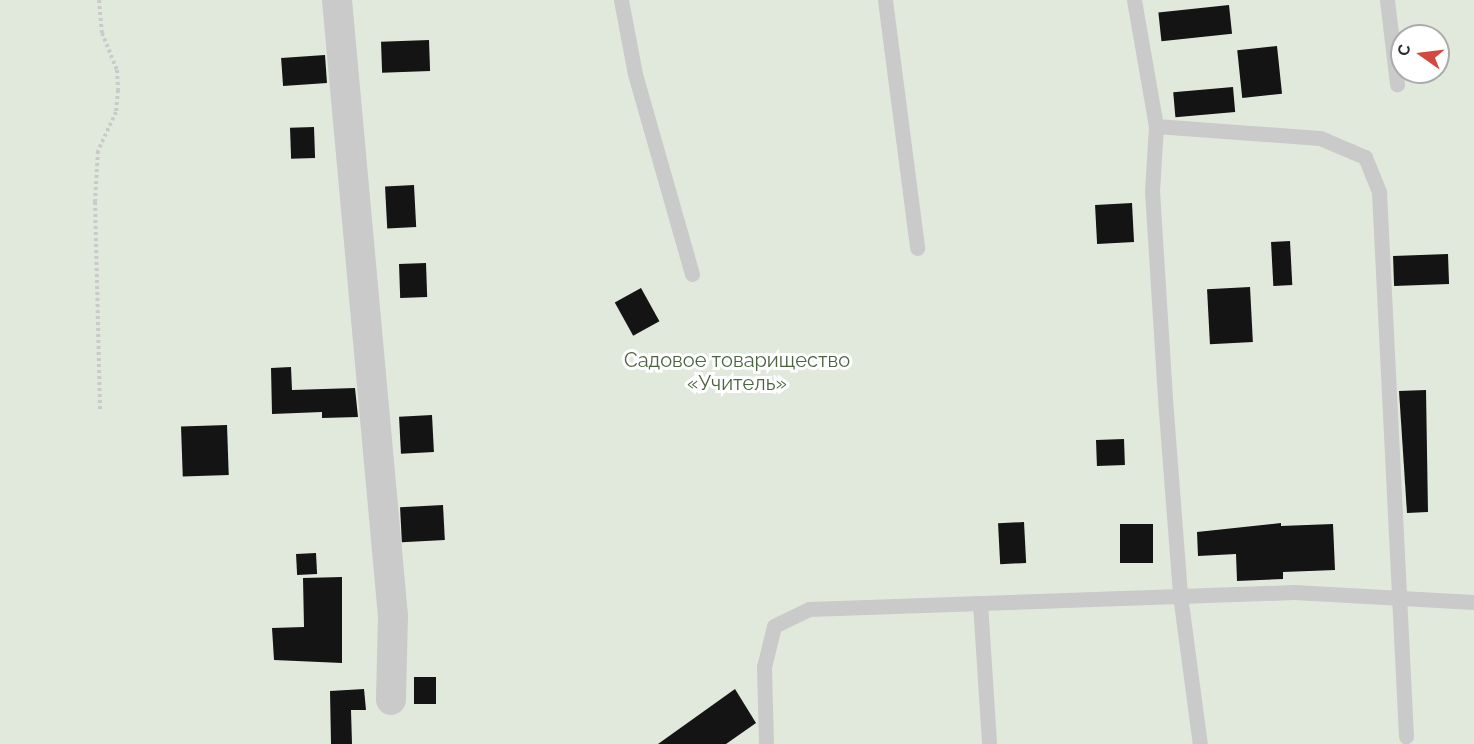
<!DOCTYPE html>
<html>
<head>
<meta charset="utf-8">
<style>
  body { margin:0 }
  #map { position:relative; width:1474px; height:744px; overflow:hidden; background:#fff; font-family:Raleway,sans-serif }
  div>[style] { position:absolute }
  .green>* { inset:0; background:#e1e9dc }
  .building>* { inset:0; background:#141414; transform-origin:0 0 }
  .path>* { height:4px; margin-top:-2px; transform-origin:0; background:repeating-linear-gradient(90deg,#cacaca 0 3px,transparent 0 6px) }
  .service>* { height:15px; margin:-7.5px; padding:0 7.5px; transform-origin:7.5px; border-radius:7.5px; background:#cacaca }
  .minor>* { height:30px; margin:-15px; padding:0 15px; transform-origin:15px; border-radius:15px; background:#cacaca }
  span { translate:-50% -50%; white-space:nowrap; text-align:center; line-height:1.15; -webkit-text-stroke:6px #fff; paint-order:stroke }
  .park-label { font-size:20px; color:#4b643f }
  .north { position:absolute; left:1390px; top:24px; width:60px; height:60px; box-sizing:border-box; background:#fff; border:2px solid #ababab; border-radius:50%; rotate:284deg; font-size:16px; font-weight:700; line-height:24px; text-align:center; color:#2d2d2d }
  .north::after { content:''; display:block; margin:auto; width:21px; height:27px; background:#d4493f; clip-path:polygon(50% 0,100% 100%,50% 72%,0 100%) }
</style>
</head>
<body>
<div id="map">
  <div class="green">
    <div style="clip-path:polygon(evenodd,0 0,1474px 0,1474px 744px,0 744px,0 0,1402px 36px,1438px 36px,1438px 72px,1402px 72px,1402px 36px)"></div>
  </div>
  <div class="building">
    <div style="left:1229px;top:5px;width:29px;height:71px;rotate:84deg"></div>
    <div style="left:429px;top:40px;width:31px;height:48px;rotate:88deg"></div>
    <div style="left:1277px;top:46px;width:48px;height:40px;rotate:84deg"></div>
    <div style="left:325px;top:55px;width:28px;height:44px;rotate:86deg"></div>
    <div style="left:1233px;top:87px;width:25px;height:60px;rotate:85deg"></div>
    <div style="left:314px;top:127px;width:31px;height:24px;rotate:88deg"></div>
    <div style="left:414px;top:185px;width:42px;height:29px;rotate:87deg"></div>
    <div style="left:1132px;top:203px;width:39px;height:37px;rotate:87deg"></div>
    <div style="left:1290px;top:241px;width:44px;height:19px;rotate:87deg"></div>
    <div style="left:1448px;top:254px;width:30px;height:55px;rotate:88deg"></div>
    <div style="left:426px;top:263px;width:34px;height:27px;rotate:88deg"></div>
    <div style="left:1250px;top:287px;width:55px;height:43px;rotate:87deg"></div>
    <div style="left:641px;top:288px;width:38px;height:30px;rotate:61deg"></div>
    <div style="clip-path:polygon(291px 367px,292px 390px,355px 388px,358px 417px,322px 418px,322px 412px,272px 414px,271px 368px)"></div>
    <div style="clip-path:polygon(1426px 390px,1428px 512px,1407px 513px,1399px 391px)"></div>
    <div style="left:432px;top:415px;width:37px;height:33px;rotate:87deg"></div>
    <div style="left:227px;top:425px;width:50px;height:46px;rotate:88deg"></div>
    <div style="left:1124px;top:439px;width:26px;height:28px;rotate:88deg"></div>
    <div style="left:443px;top:505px;width:35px;height:43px;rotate:87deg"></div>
    <div style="left:1024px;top:522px;width:41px;height:26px;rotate:87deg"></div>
    <div style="clip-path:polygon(1281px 523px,1281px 526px,1333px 524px,1335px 570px,1283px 572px,1283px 579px,1237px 581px,1236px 554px,1198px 556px,1197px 532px)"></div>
    <div style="left:1120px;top:524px;width:33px;height:39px"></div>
    <div style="left:316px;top:553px;width:21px;height:20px;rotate:87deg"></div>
    <div style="clip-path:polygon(342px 577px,342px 663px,274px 660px,272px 628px,304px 627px,303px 578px)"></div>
    <div style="left:436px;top:677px;width:27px;height:22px;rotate:90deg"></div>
    <div style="clip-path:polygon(364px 689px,366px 710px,351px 710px,352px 744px,331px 744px,330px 691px)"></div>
    <div style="clip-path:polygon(735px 689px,756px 723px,726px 744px,658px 744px)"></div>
  </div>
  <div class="path">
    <div style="left:99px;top:0;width:33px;rotate:85deg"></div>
    <div style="left:102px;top:33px;width:40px;rotate:68deg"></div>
    <div style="left:117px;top:70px;width:20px;rotate:87deg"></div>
    <div style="left:118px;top:90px;width:22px;rotate:95deg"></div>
    <div style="left:116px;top:112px;width:43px;rotate:114.8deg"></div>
    <div style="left:98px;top:151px;width:51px;rotate:93.4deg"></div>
    <div style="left:95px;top:202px;width:207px;rotate:88.6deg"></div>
  </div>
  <div class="service">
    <div style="left:621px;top:0;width:75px;rotate:79.3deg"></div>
    <div style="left:635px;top:74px;width:208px;rotate:74.1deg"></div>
    <div style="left:885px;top:0;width:250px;rotate:82.6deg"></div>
    <div style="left:1134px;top:0;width:128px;rotate:80.1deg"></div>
    <div style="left:1156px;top:126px;width:65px;rotate:93.5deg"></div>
    <div style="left:1152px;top:191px;width:221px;rotate:86.4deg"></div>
    <div style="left:1166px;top:412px;width:184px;rotate:85.6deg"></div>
    <div style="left:1180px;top:595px;width:150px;rotate:82.4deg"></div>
    <div style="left:1387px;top:0;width:85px;rotate:83.2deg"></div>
    <div style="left:1156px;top:126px;width:164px;rotate:4.2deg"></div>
    <div style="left:1320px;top:138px;width:49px;rotate:22.9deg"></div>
    <div style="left:1365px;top:157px;width:38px;rotate:68deg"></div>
    <div style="left:1379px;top:192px;width:545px;rotate:87.16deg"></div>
    <div style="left:980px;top:603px;width:141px;rotate:86.3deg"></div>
    <div style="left:766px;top:744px;width:77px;rotate:-91.5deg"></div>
    <div style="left:764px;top:667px;width:42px;rotate:-76.3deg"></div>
    <div style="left:774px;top:626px;width:39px;rotate:-26deg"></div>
    <div style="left:809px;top:609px;width:485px;rotate:-2deg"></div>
    <div style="left:1294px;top:592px;width:180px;rotate:3.2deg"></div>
  </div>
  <div class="minor">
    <div style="left:337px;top:0;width:619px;rotate:84.81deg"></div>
    <div style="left:393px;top:616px;width:84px;rotate:91.4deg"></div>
  </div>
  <div class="park-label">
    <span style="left:737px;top:372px">Садовое товарищество<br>«Учитель»</span>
  </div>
  <div class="north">С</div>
</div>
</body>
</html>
